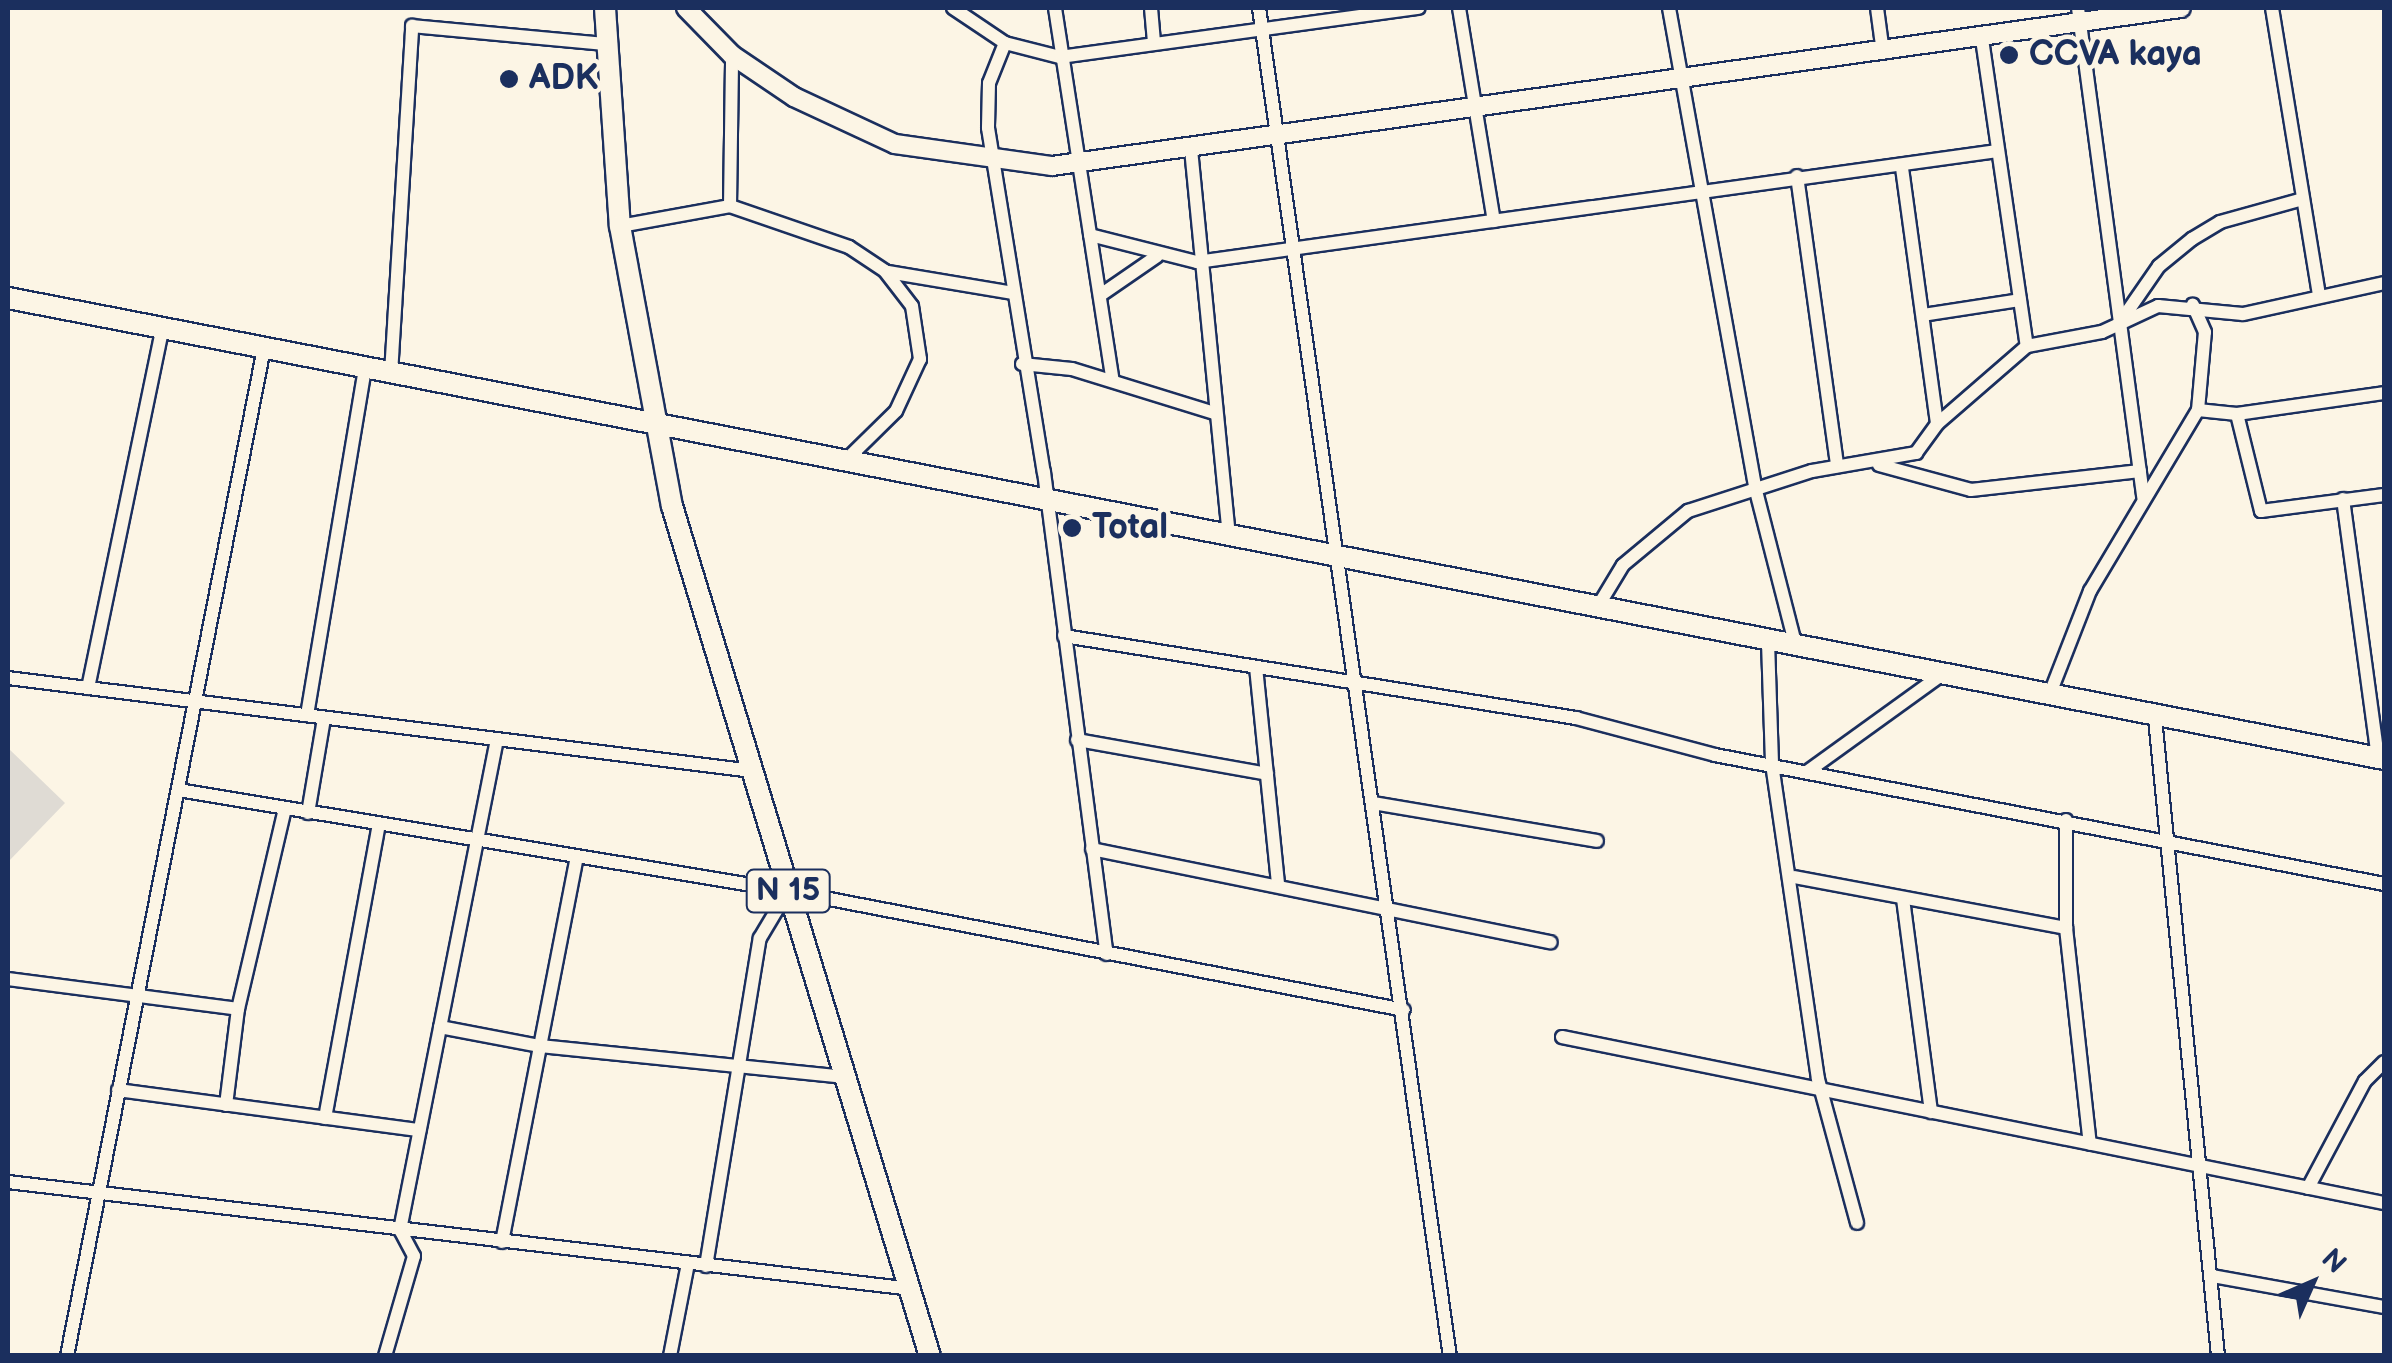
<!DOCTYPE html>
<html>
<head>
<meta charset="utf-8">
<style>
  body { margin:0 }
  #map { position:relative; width:2392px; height:1363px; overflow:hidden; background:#fcf5e5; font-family:"Balsamiq Sans",sans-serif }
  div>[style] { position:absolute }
  .green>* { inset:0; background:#dfdbd4 }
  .roads { filter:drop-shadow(2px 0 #1b2f5e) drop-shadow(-2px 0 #1b2f5e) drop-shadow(0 2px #1b2f5e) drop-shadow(0 -2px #1b2f5e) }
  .minor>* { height:12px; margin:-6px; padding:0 6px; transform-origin:6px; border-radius:6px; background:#fcf5e5 }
  .secondary>* { height:18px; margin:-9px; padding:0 9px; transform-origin:9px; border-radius:9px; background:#fcf5e5 }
  .primary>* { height:20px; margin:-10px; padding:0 10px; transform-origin:10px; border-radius:10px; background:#fcf5e5 }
  .dots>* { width:28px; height:28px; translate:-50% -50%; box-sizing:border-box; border:5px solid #fcf5e5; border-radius:50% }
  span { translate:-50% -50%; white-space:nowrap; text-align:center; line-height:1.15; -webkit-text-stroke:9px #fcf5e5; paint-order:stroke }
  .shield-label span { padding:2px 8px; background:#fcf5e5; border:2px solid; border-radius:8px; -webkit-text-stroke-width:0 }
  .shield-label { font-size:32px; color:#1b2f5e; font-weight:700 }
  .poi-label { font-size:35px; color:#1b2f5e; font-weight:700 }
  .left { translate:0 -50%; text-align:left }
  .frame { position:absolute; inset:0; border:10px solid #1b2f5e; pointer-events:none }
  .north { position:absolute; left:2262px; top:1233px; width:100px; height:100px; -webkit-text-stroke:8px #fcf5e5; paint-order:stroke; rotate:45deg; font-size:28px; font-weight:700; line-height:40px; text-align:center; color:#1b2f5e }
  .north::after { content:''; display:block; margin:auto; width:35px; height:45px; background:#1b2f5e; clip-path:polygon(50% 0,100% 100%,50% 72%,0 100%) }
</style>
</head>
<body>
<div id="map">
  <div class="green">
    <div style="clip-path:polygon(8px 748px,65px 803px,8px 862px)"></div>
  </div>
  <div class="roads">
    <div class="minor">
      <div style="left:953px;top:8px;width:63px;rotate:33.9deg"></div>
      <div style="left:1005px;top:43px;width:57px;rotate:14.3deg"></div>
      <div style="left:1060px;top:57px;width:362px;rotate:-7.8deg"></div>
      <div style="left:1055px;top:8px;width:377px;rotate:81.2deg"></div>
      <div style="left:1151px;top:8px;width:33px;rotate:85deg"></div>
      <div style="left:1259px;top:8px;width:1361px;rotate:81.94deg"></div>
      <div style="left:1459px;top:8px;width:216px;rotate:80.7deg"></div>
      <div style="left:1669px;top:8px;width:487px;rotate:79.8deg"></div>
      <div style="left:1755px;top:487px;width:165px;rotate:75.6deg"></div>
      <div style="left:1877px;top:8px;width:45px;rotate:82.4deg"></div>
      <div style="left:2078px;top:8px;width:494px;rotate:82.4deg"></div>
      <div style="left:2272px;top:8px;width:291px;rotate:80.7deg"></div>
      <div style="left:1982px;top:39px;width:310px;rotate:81.7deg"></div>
      <div style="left:1005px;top:43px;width:43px;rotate:111.8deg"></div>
      <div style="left:989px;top:83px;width:45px;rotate:91.3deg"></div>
      <div style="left:988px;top:128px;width:349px;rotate:80.8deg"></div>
      <div style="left:1044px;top:472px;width:486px;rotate:82.6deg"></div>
      <div style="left:1191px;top:149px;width:389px;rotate:84.4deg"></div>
      <div style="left:1902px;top:168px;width:258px;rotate:82.2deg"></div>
      <div style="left:1797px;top:176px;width:293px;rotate:82.1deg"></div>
      <div style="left:730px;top:206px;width:151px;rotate:-89.2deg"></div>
      <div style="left:620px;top:226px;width:112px;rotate:-10.3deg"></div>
      <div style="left:730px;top:206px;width:126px;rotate:19deg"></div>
      <div style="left:849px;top:247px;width:43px;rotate:33.7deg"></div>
      <div style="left:885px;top:271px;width:44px;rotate:52.4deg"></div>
      <div style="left:912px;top:306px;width:54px;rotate:81.4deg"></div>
      <div style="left:920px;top:359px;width:57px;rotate:114.8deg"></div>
      <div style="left:896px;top:411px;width:74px;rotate:135.5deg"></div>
      <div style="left:1090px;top:235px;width:110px;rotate:14.2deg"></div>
      <div style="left:1197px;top:262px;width:808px;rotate:-7.9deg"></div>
      <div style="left:888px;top:272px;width:127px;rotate:9.5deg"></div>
      <div style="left:1102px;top:294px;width:67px;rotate:-34.6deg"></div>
      <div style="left:1923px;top:315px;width:98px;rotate:-8.8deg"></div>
      <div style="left:2123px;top:318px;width:63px;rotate:-55.3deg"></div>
      <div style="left:2159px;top:266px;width:43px;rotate:-39.3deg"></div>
      <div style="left:2192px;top:239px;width:33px;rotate:-31deg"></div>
      <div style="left:2220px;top:222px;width:86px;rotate:-15.5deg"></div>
      <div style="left:1022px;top:364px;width:50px;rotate:5.7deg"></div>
      <div style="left:1072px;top:369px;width:149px;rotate:17.2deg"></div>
      <div style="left:391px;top:374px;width:349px;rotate:-86.5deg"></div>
      <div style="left:412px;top:26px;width:196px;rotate:5.3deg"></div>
      <div style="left:2198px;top:410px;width:39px;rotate:6deg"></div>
      <div style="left:2237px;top:414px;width:148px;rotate:-8.1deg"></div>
      <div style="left:2237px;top:414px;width:100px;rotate:76.1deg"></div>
      <div style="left:2261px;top:511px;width:124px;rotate:-7.4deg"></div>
      <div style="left:1879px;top:465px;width:95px;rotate:15.2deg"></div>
      <div style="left:1971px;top:490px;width:170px;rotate:-6.4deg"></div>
      <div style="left:2343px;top:499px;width:260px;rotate:82.3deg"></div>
      <div style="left:1597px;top:608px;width:50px;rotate:-58.8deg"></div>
      <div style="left:1623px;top:565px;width:85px;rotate:-39.7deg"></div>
      <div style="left:1688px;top:511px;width:130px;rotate:-17.9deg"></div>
      <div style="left:1812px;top:471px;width:106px;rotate:-9.8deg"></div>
      <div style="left:1916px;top:453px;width:36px;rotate:-54deg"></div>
      <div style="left:1937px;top:424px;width:119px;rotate:-40.9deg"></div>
      <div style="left:2027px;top:346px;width:76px;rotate:-10.6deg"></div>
      <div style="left:2102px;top:332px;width:62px;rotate:-24.9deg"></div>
      <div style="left:2158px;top:306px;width:85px;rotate:5.4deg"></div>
      <div style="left:2243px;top:314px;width:144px;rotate:-12.4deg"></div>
      <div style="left:1064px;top:636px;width:519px;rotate:9.1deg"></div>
      <div style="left:1576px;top:718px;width:144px;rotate:14.9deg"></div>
      <div style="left:1715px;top:755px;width:681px;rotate:10.91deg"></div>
      <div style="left:1768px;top:642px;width:122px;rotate:88.1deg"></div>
      <div style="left:1772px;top:764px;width:318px;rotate:81.7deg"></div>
      <div style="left:1818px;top:1079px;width:149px;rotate:74.8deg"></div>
      <div style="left:1256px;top:667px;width:219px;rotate:84.2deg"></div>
      <div style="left:8px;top:678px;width:751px;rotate:7.12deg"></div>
      <div style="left:88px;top:688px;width:369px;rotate:-78.3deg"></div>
      <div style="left:2049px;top:696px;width:113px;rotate:-68.7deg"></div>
      <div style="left:2090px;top:591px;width:211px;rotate:-59.2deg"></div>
      <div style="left:2198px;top:410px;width:78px;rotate:-84.9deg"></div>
      <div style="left:2205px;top:332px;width:30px;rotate:-114deg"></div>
      <div style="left:307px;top:715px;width:351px;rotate:-80.5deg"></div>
      <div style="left:2155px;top:718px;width:641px;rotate:84.36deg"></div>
      <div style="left:1077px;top:740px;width:193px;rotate:10.1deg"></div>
      <div style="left:1808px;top:771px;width:164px;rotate:-35.8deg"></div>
      <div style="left:178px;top:790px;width:618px;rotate:9.4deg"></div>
      <div style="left:788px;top:891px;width:627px;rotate:10.93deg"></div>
      <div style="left:1373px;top:803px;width:227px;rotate:9.6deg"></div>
      <div style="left:308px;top:813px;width:96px;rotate:-80.4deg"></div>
      <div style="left:2066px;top:820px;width:108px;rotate:90deg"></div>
      <div style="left:2066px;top:928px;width:217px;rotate:83.7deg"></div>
      <div style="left:1092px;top:849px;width:468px;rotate:11.5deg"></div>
      <div style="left:1794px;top:877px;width:277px;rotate:10.6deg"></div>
      <div style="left:1903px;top:899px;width:215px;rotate:82.5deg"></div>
      <div style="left:8px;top:979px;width:232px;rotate:7.4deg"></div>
      <div style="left:440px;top:1027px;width:102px;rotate:10.8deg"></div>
      <div style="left:540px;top:1046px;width:307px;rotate:5.8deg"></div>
      <div style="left:1562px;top:1037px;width:839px;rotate:11.42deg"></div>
      <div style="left:118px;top:1090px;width:304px;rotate:7.6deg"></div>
      <div style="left:226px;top:1105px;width:97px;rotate:-82.9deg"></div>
      <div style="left:238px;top:1009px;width:205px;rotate:-76.8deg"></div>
      <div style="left:325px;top:1118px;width:298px;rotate:-79.6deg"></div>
      <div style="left:8px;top:1182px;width:910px;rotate:6.75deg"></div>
      <div style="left:2308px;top:1188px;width:121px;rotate:-62deg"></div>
      <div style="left:2365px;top:1081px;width:27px;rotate:-45deg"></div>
      <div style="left:502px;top:1242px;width:392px;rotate:-79deg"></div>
      <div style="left:706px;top:1266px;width:332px;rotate:-80.7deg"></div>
      <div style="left:760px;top:938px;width:55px;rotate:-59.2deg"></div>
      <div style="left:2212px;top:1276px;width:175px;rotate:10.2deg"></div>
      <div style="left:67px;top:1356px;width:1027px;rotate:-78.94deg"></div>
      <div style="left:385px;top:1356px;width:104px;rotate:-73.8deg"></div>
      <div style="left:414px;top:1256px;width:30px;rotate:-118deg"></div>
      <div style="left:400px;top:1230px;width:500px;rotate:-78.82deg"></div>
      <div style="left:670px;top:1356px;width:95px;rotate:-79deg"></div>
    </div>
    <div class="secondary">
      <div style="left:686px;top:8px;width:66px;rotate:45.6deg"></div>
      <div style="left:732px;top:55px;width:75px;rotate:34.1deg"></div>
      <div style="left:794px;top:97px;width:111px;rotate:25deg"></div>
      <div style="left:895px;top:144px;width:159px;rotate:8deg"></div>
      <div style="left:1052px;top:166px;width:1140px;rotate:-7.97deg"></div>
    </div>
    <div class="primary">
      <div style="left:605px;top:8px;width:219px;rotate:86.1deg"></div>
      <div style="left:620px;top:226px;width:285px;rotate:79.5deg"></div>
      <div style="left:672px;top:506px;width:888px;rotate:73.12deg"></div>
      <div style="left:8px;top:298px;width:2420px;rotate:10.98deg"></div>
    </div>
  </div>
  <div class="dots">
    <div style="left:2009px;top:55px;background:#1b2f5e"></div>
    <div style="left:509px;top:79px;background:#1b2f5e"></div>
    <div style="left:1072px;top:528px;background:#1b2f5e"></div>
  </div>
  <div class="shield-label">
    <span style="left:788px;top:891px">N 15</span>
  </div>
  <div class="poi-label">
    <span class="left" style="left:2029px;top:55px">CCVA kaya</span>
    <span class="left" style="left:529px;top:79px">ADK</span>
    <span class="left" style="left:1092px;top:528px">Total</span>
  </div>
  <div class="frame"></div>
  <div class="north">N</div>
</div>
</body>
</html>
